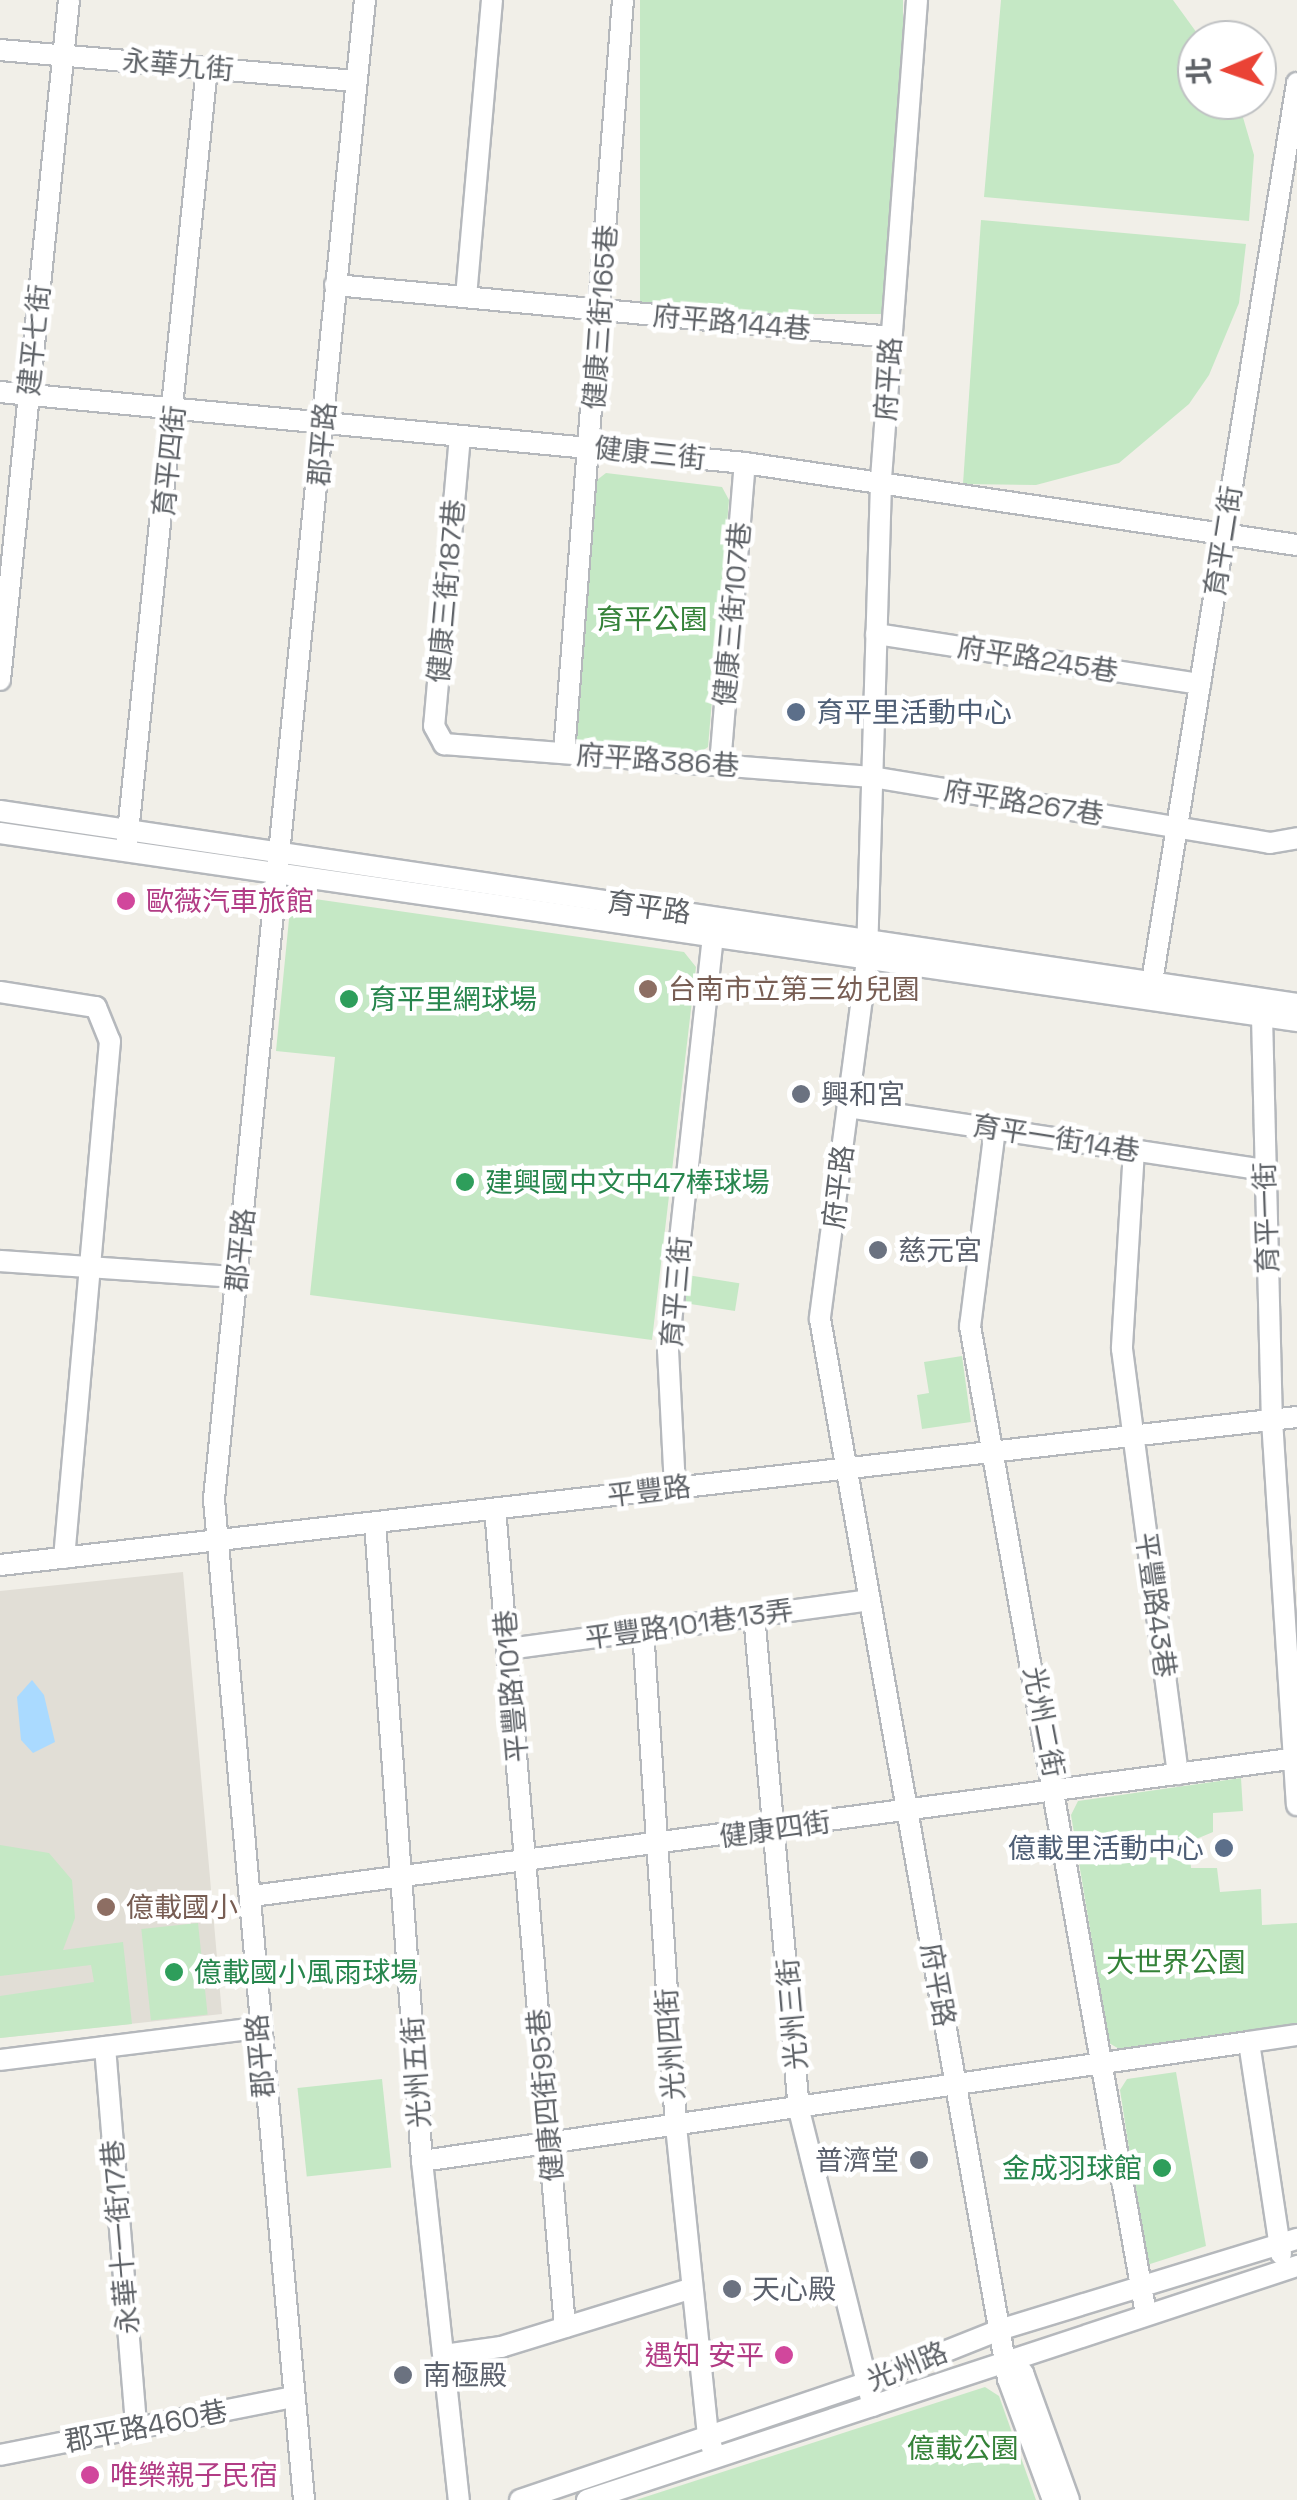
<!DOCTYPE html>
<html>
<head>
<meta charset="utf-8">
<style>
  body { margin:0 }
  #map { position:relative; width:1297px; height:2500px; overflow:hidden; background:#f1efe8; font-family:"Space Grotesk","Noto Sans TC",sans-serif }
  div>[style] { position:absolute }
  .education>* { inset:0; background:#e1ded6 }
  .green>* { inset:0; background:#c5e8c5; transform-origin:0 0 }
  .water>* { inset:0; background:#aadaff }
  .roads { filter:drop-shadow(2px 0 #b5b8bc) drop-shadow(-2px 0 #b5b8bc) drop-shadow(0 2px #b5b8bc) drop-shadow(0 -2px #b5b8bc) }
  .minor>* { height:20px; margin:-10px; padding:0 10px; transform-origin:10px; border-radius:10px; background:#fff }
  .dots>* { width:28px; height:28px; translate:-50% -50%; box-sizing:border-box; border:5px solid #fff; border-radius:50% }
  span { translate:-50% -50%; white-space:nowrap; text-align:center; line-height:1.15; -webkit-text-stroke:9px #fff; paint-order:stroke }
  .street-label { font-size:28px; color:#5f6368 }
  .park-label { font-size:28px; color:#348238 }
  .service-label { font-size:28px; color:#4e5e75 }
  .left { translate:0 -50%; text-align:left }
  .right { translate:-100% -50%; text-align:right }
  .hotel-label { font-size:28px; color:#b23c85 }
  .education-label { font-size:28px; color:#785e54 }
  .leisure-label { font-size:28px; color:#27864d }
  .worship-label { font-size:28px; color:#5b616d }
  .north { position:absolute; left:1177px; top:20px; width:100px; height:100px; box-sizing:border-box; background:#fff; border:2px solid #bfc1c3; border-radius:50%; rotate:268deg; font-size:28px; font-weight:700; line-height:40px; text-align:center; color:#5f6368 }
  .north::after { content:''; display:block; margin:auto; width:35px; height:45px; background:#ea4335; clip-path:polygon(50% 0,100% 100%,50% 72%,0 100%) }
</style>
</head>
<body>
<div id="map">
  <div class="education">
    <div style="clip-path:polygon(183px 1572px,222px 2014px,0 2038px,0 1591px)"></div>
  </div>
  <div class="green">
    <div style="left:640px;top:0;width:263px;height:314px"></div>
    <div style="clip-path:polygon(1001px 0,1173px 0,1202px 40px,1197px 100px,1236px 100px,1242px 114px,1254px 155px,1249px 221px,984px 197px)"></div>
    <div style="clip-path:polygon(981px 220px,1246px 244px,1239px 303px,1209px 375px,1189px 404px,1119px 463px,1036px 485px,963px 484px)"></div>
    <div style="clip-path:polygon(606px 473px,722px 487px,729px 500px,708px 747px,698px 754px,583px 747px,574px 737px,597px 480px)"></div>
    <div style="clip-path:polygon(301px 897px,684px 952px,696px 967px,652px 1340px,310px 1295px,335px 1057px,276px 1051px,290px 909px)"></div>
    <div style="left:687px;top:1275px;width:53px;height:28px;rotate:9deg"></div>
    <div style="clip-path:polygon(962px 1356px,971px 1422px,922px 1429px,917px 1395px,929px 1393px,924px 1362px)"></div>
    <div style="clip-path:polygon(1241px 1778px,1243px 1811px,1213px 1813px,1213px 1832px,1189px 1842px,1191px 1868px,1217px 1868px,1220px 1892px,1261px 1889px,1262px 1925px,1297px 1923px,1297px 2026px,1121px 2050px,1109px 2043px,1071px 1815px,1078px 1801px)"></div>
    <div style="clip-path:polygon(0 1845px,49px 1853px,72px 1880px,75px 1918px,63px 1950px,123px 1942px,132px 2024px,0 2038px,0 1996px,94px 1982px,91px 1965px,0 1976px)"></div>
    <div style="left:198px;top:1923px;width:92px;height:57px;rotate:84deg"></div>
    <div style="clip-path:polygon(1176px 2072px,1206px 2246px,1147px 2265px,1120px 2090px,1127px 2079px)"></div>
    <div style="left:382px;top:2079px;width:89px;height:85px;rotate:84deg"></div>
    <div style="clip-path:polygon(985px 2387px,999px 2396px,1036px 2500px,636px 2500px)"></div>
  </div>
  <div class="water">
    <div style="clip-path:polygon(32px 1680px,44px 1695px,55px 1742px,33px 1753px,21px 1740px,17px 1697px)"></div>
  </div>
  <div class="roads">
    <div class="minor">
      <div style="left:917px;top:0;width:484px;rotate:94.3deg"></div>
      <div style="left:881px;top:483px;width:477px;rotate:91.7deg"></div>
      <div style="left:867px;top:960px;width:362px;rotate:97.5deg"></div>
      <div style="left:820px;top:1319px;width:1077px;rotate:79.94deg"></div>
      <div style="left:1008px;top:2379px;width:129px;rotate:69.6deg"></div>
      <div style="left:0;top:50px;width:357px;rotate:5deg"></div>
      <div style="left:335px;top:285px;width:558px;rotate:5.34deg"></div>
      <div style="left:466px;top:297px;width:298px;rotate:-85deg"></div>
      <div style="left:0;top:392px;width:748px;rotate:5.44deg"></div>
      <div style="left:745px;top:463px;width:558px;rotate:8.45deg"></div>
      <div style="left:460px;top:436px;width:291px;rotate:95.1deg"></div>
      <div style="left:434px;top:726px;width:21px;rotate:61deg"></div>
      <div style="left:444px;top:744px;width:429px;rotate:4.4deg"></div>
      <div style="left:872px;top:777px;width:403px;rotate:9.4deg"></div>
      <div style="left:1270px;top:843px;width:27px;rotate:-10deg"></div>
      <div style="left:876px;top:634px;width:328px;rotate:8.8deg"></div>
      <div style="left:0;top:680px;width:683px;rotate:-84.21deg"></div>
      <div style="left:564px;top:753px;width:755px;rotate:-85.52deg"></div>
      <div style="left:720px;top:765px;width:303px;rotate:-85.3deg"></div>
      <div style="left:0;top:811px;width:1311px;rotate:8.46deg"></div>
      <div style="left:0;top:833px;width:1311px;rotate:8.25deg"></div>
      <div style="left:127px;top:842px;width:778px;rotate:-84.1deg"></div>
      <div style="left:0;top:992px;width:97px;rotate:8.9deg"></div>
      <div style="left:96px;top:1007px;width:37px;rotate:68deg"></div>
      <div style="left:110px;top:1041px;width:519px;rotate:95.08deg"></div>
      <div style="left:1150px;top:994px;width:923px;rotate:-80.83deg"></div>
      <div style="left:1262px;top:1016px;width:404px;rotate:88.6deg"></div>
      <div style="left:1272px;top:1420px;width:386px;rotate:86.3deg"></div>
      <div style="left:848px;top:1107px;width:422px;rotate:8.6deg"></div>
      <div style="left:995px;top:1129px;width:199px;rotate:97.2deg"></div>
      <div style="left:970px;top:1326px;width:1004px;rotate:79.9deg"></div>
      <div style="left:1134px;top:1150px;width:199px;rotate:93.5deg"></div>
      <div style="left:1122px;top:1349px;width:429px;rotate:82.5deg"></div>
      <div style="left:0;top:1261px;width:238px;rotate:3.9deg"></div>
      <div style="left:675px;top:1488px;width:138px;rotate:-92.9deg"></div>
      <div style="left:668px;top:1350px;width:428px;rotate:-83.8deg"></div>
      <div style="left:495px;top:1509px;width:821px;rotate:85.11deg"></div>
      <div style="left:375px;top:1523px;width:640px;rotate:85.79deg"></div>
      <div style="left:422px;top:2161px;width:341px;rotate:83.8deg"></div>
      <div style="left:0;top:1565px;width:1305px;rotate:-6.51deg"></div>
      <div style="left:754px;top:1615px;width:497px;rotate:84.8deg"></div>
      <div style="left:799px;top:2110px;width:305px;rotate:76deg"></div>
      <div style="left:643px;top:1630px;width:497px;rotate:86.2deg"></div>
      <div style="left:676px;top:2126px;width:312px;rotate:84.1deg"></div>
      <div style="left:708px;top:2436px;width:21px;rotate:71deg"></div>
      <div style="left:508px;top:1649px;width:365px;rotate:-7.7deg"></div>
      <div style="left:252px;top:1896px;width:1054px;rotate:-7.52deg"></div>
      <div style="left:105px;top:2047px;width:382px;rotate:85.3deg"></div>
      <div style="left:0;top:2060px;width:259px;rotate:-7.1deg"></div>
      <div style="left:422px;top:2161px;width:836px;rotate:-8.19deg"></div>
      <div style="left:1281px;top:2254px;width:214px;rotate:-98.6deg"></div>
      <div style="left:1249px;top:2042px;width:49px;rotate:-8.3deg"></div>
      <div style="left:444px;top:2355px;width:58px;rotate:-8deg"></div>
      <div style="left:501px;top:2347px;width:198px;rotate:-17.1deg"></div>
      <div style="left:1008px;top:2359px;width:21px;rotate:43deg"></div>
      <div style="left:1023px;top:2373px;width:135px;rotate:70.1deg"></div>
      <div style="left:0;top:2455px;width:299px;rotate:-11.2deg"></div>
      <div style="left:304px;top:2500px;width:1005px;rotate:-95.14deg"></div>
      <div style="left:214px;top:1499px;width:1507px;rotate:-84.25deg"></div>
      <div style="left:520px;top:2500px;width:365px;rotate:-18.7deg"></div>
      <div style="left:866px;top:2383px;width:143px;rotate:-21.7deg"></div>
      <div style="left:999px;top:2330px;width:312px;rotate:-17deg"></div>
      <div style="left:587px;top:2500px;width:748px;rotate:-18.24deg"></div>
    </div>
  </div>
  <div class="dots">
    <div style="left:796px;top:712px;background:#5c6f8a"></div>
    <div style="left:126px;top:901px;background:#d1479c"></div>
    <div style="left:648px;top:989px;background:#8d6e63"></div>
    <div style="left:349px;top:999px;background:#2e9e5b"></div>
    <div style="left:801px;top:1094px;background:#6b7280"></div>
    <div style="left:465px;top:1182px;background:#2e9e5b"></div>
    <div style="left:878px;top:1250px;background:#6b7280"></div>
    <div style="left:1224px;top:1848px;background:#5c6f8a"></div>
    <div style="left:106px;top:1907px;background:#8d6e63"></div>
    <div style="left:174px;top:1972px;background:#2e9e5b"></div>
    <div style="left:919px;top:2160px;background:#6b7280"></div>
    <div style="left:1162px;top:2168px;background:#2e9e5b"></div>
    <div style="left:732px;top:2289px;background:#6b7280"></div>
    <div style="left:784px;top:2355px;background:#d1479c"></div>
    <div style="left:403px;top:2375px;background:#6b7280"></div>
    <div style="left:90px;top:2475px;background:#d1479c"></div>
  </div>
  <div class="street-label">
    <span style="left:178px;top:65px;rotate:5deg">永華九街</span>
    <span style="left:600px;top:317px;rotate:-86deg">健康三街165巷</span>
    <span style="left:732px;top:322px;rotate:5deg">府平路144巷</span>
    <span style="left:34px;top:340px;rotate:-84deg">建平七街</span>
    <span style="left:888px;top:379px;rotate:-86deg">府平路</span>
    <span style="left:322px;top:444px;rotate:-85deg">郡平路</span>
    <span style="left:650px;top:453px;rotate:6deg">健康三街</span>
    <span style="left:169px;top:461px;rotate:-84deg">育平四街</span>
    <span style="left:1223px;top:541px;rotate:-81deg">育平二街</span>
    <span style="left:446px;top:591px;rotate:-85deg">健康三街187巷</span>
    <span style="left:732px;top:614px;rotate:-85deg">健康三街107巷</span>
    <span style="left:1038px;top:659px;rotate:9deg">府平路245巷</span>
    <span style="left:658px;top:760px;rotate:4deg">府平路386巷</span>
    <span style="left:1024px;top:802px;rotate:9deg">府平路267巷</span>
    <span style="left:649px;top:907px;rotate:8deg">育平路</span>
    <span style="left:1056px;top:1138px;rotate:9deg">育平一街14巷</span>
    <span style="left:838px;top:1187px;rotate:-83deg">府平路</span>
    <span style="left:1266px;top:1218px;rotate:-92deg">育平一街</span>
    <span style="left:240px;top:1250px;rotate:-84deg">郡平路</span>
    <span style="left:676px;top:1292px;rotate:-85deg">育平三街</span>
    <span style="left:649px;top:1491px;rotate:-7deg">平豐路</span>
    <span style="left:1156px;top:1605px;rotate:82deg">平豐路43巷</span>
    <span style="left:689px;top:1624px;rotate:-8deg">平豐路101巷13弄</span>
    <span style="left:511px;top:1686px;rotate:-95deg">平豐路101巷</span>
    <span style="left:1044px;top:1722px;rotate:79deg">光州二街</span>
    <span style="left:775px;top:1829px;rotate:-8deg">健康四街</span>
    <span style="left:938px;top:1985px;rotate:80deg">府平路</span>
    <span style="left:792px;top:2014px;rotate:-95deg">光州三街</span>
    <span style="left:670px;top:2044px;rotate:-94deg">光州四街</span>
    <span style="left:260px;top:2056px;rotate:-95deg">郡平路</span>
    <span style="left:416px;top:2072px;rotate:-94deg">光州五街</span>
    <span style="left:545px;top:2095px;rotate:-95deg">健康四街95巷</span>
    <span style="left:120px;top:2237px;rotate:-95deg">永華十一街17巷</span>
    <span style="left:907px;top:2366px;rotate:-22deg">光州路</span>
    <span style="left:146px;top:2426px;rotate:-11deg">郡平路460巷</span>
  </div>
  <div class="park-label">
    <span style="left:652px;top:619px">育平公園</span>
    <span style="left:1176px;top:1962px">大世界公園</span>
    <span style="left:963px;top:2448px">億載公園</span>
  </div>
  <div class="service-label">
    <span class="left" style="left:816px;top:712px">育平里活動中心</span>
    <span class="right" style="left:1204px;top:1848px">億載里活動中心</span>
  </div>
  <div class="hotel-label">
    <span class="left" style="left:146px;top:901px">歐薇汽車旅館</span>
    <span class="right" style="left:764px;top:2355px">遇知 安平</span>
    <span class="left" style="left:110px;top:2475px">唯樂親子民宿</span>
  </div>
  <div class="education-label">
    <span class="left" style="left:668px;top:989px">台南市立第三幼兒園</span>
    <span class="left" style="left:126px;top:1907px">億載國小</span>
  </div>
  <div class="leisure-label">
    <span class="left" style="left:369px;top:999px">育平里網球場</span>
    <span class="left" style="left:485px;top:1182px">建興國中文中47棒球場</span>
    <span class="left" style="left:194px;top:1972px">億載國小風雨球場</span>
    <span class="right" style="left:1142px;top:2168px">金成羽球館</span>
  </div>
  <div class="worship-label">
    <span class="left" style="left:821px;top:1094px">興和宮</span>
    <span class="left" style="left:898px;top:1250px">慈元宮</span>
    <span class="right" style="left:899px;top:2160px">普濟堂</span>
    <span class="left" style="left:752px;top:2289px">天心殿</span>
    <span class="left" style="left:423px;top:2375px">南極殿</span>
  </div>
  <div class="north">北</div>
</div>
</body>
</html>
